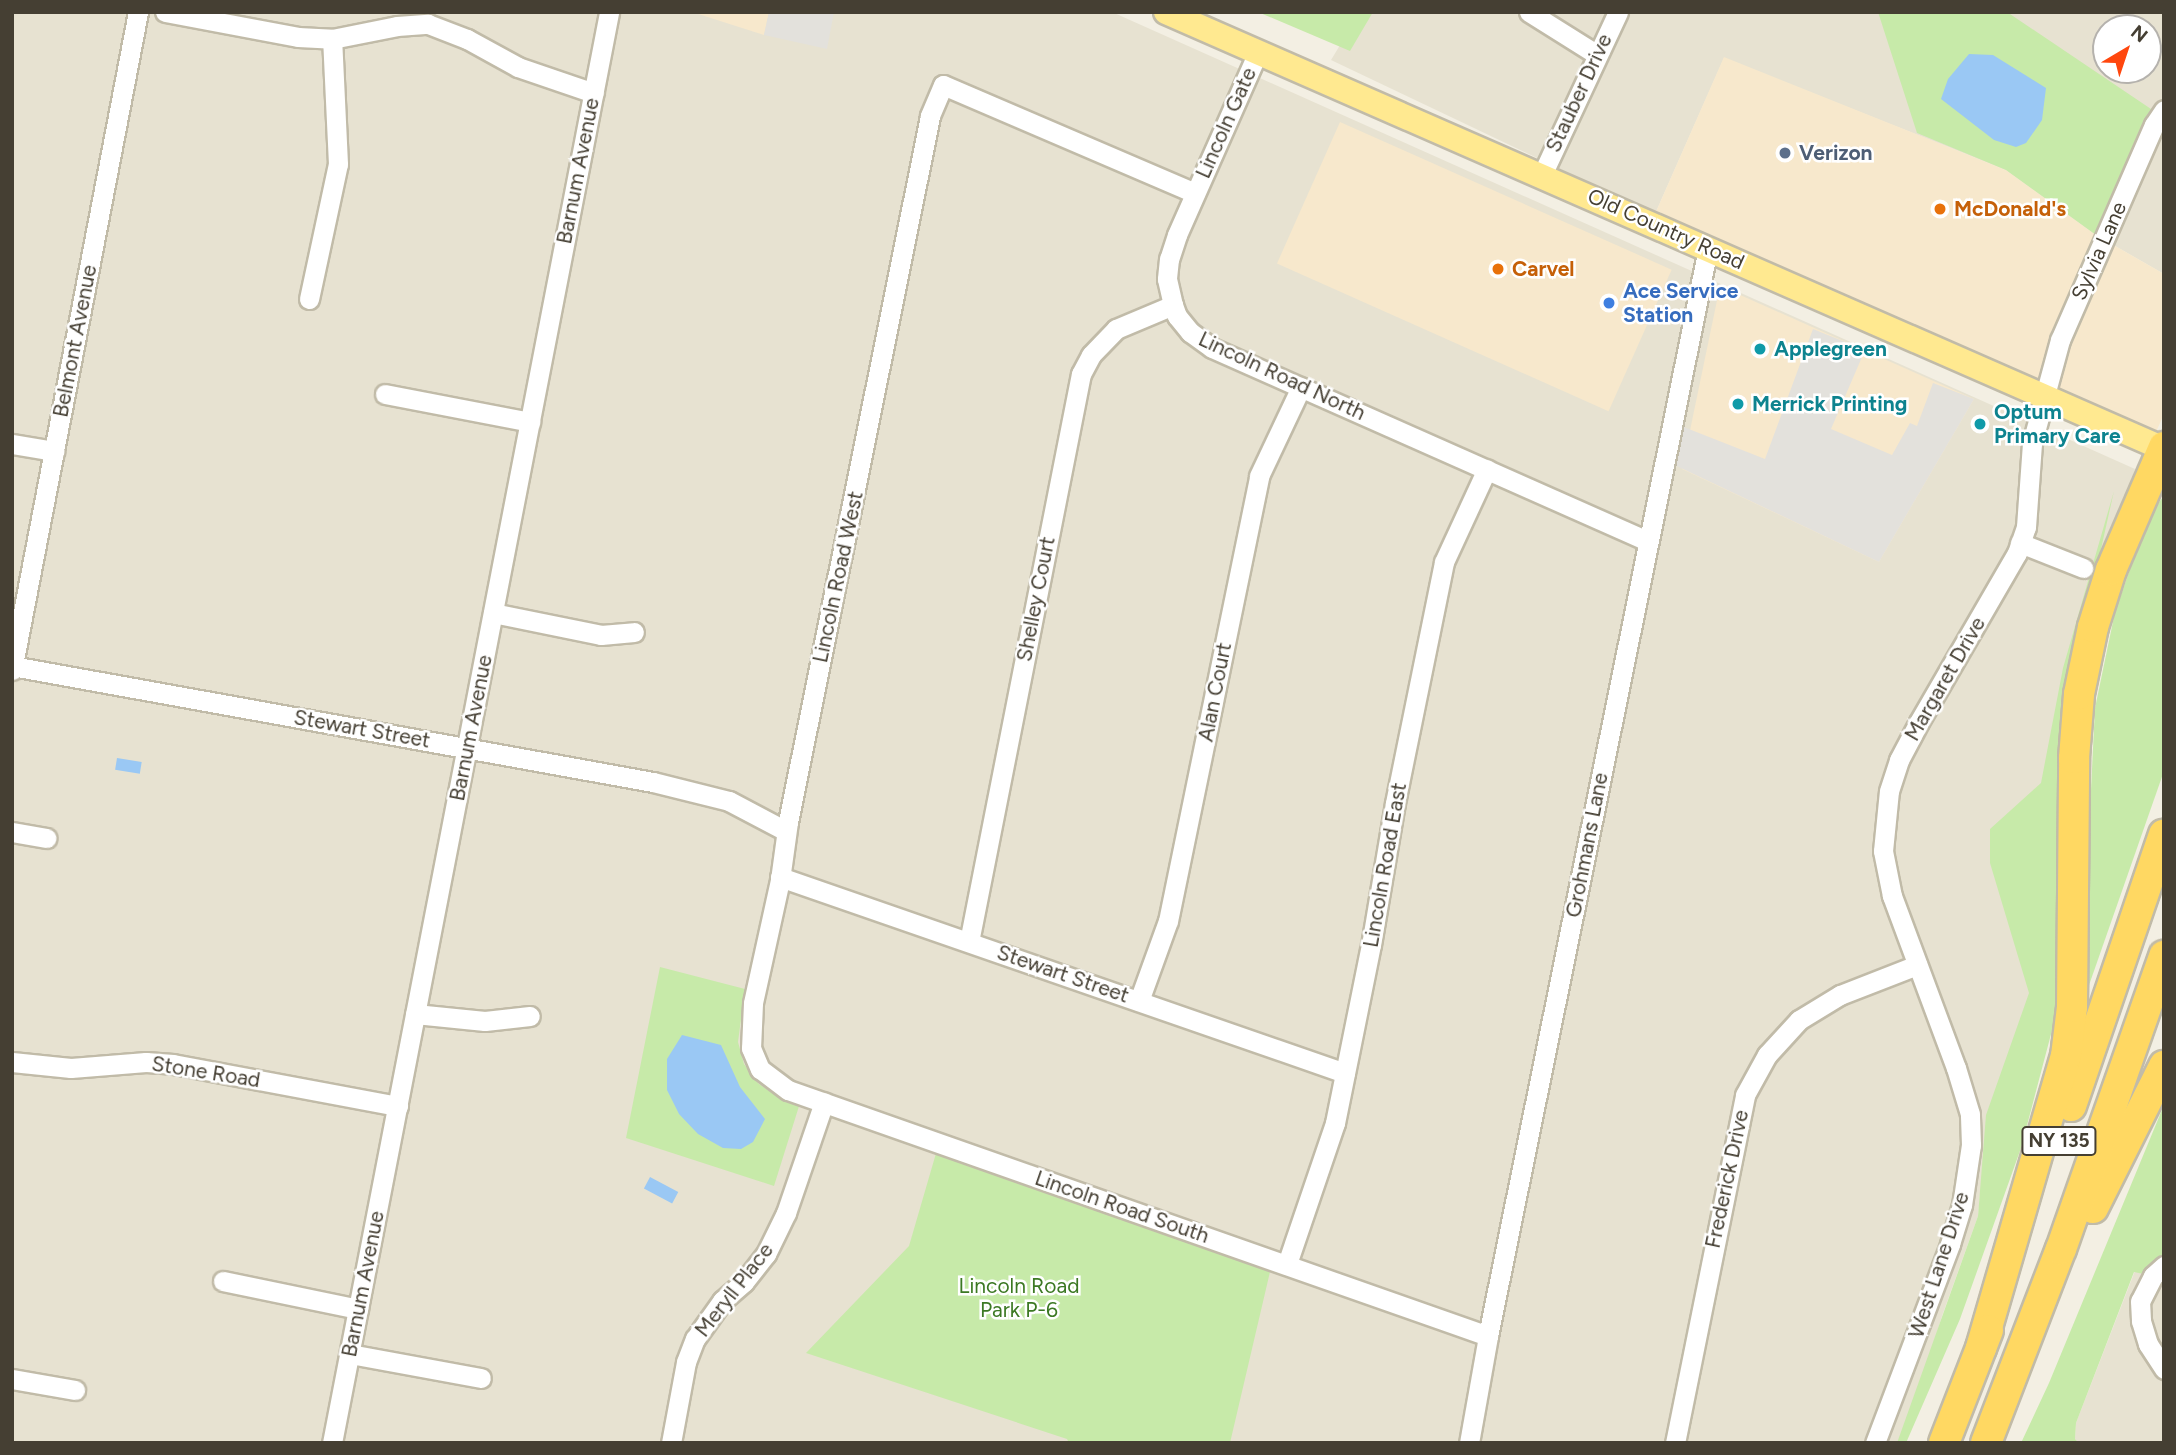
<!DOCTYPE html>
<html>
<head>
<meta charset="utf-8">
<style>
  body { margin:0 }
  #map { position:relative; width:2176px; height:1455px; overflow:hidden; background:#f3efe3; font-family:Figtree,sans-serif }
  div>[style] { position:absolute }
  .residential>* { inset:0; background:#e7e2d1 }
  .commercial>* { inset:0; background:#f7e8cc; transform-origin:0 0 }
  .green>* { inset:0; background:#c7eaa9 }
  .parking>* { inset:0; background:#e3e1dc }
  .water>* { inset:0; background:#9ac8f4; transform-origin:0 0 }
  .roads { filter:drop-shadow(2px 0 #c1bba8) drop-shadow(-2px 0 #c1bba8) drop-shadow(0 2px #c1bba8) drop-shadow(0 -2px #c1bba8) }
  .minor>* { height:19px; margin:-9.5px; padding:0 9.5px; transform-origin:9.5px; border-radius:9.5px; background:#fff }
  .major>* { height:24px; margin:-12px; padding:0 12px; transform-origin:12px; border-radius:12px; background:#ffe990 }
  .highway>* { height:30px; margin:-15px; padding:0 15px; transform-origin:15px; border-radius:15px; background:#ffd862 }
  .dots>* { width:19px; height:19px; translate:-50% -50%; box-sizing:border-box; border:4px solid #fff; border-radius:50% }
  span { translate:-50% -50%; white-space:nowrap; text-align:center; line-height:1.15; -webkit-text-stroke:5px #fff; paint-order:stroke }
  .shield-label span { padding:2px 5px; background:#fff; border:2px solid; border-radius:5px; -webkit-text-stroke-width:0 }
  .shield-label { font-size:19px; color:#453f33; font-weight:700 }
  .street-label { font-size:21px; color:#453f33 }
  .service-label { font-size:21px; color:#4e5e75; font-weight:700 }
  .left { translate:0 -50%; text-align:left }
  .food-label { font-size:21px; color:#c56008; font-weight:700 }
  .shop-label { font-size:21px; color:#366cbe; font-weight:700 }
  .culture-label { font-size:21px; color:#0d838f; font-weight:700 }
  .park-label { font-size:21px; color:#3c7923 }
  .frame { position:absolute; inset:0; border:14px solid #453f33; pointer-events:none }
  .north { position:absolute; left:2092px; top:14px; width:70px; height:70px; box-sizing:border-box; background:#fff; border:2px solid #b5b2ad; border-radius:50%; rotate:39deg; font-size:19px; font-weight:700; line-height:28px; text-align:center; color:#453f33 }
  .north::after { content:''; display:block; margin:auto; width:24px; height:32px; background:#ff470e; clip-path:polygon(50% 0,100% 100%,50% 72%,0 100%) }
</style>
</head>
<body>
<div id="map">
  <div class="residential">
    <div style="clip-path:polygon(12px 12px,1112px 12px,2135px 469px,2063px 678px,2040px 1000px,1980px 1194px,1978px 1216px,1942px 1316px,1903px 1443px,12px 1443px)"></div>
    <div style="clip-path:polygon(evenodd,1360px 12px,2164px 12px,2164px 274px,2096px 235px,2006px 170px,1724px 58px,1655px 214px,1331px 60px,1360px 12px,2106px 28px,2148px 28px,2148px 70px,2106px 70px,2106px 28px)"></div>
    <div style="clip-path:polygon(2164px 1196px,2164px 1443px,2079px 1443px,2075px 1439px,2076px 1423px)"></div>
  </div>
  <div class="commercial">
    <div style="clip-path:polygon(692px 12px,769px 12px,764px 35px)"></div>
    <div style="clip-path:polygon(1724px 57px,2006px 170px,2096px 235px,2164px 274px,2164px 414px,2152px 441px,1655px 214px)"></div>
    <div style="left:1340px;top:122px;width:363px;height:155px;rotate:24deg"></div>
    <div style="clip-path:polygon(1720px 286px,1974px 399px,1879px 562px,1682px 469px)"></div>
  </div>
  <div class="green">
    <div style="clip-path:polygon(1258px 12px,1373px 12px,1350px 51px)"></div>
    <div style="clip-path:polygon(1878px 12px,2007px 12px,2151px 109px,2096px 235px,2006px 170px,1917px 133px)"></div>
    <div style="clip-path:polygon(2114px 491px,2073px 674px,2060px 1000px,2021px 1148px,1960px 1319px,1906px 1443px,1897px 1443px,1978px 1216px,1986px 1115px,2029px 993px,1990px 863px,1990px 829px,2041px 783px,2063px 668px)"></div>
    <div style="clip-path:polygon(2164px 496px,2164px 771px,2088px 988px,2086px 891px,2095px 708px,2115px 612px,2149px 514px)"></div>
    <div style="clip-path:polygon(660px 967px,745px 989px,738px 1042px,744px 1064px,759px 1084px,777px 1096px,800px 1103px,774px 1186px,626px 1138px)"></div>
    <div style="clip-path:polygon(2164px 1105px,2164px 1267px,2153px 1276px,2134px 1272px,2076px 1423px,2075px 1439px,2079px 1443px,2021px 1443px,2049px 1383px)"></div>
    <div style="clip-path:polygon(939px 1143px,1273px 1259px,1230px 1443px,1069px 1443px,1067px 1439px,806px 1353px,909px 1246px)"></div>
  </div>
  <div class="parking">
    <div style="clip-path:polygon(769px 12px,834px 12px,827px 49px,764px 35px)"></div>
    <div style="clip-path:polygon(1813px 329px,1865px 350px,1831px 429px,1892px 455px,1910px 423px,1917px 426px,1933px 383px,1974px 399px,1879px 562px,1664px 460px,1671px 422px,1765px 459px)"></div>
  </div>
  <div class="water">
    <div style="clip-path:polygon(1969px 54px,1993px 55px,2046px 88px,2042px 120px,2026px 143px,2016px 147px,1994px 140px,1941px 99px,1948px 79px)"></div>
    <div style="left:117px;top:758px;width:25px;height:12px;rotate:9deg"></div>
    <div style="clip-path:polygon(682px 1035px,721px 1045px,740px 1087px,765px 1119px,753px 1142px,741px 1149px,723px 1148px,698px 1134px,679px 1114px,667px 1090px,667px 1059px)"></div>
    <div style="left:650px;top:1177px;width:32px;height:13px;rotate:28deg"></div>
  </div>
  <div class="roads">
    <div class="minor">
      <div style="left:165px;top:12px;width:135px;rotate:10.6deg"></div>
      <div style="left:298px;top:37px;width:34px;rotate:3deg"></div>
      <div style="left:332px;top:39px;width:66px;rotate:-11.3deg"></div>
      <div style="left:397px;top:26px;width:31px;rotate:-4deg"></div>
      <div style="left:428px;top:24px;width:42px;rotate:21deg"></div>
      <div style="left:467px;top:39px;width:58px;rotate:28.8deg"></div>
      <div style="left:518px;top:67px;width:80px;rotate:18.9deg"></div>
      <div style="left:1529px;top:12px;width:79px;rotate:32.1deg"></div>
      <div style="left:1258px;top:52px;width:200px;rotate:113.9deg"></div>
      <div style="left:1177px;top:235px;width:25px;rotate:108deg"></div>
      <div style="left:1169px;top:259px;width:20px;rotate:96deg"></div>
      <div style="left:1167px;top:279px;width:27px;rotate:77deg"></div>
      <div style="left:1173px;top:305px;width:12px;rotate:70deg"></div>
      <div style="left:1177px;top:316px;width:21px;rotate:51deg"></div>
      <div style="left:1190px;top:332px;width:27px;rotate:36deg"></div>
      <div style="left:1212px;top:348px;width:477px;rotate:23.9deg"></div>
      <div style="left:1542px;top:175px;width:180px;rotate:-65deg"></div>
      <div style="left:1195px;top:193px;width:274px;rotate:-156.8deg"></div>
      <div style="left:943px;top:85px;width:34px;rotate:113deg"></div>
      <div style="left:930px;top:116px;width:720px;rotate:101.37deg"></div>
      <div style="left:788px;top:822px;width:59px;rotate:97.9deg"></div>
      <div style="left:780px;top:880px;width:126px;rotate:102.4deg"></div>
      <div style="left:753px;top:1003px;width:45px;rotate:92.5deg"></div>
      <div style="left:751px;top:1048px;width:23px;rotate:67deg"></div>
      <div style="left:760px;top:1069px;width:35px;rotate:37deg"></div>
      <div style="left:788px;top:1090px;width:742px;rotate:19.36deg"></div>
      <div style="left:309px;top:299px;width:138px;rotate:-77.9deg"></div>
      <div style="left:338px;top:164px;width:125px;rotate:-92.7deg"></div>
      <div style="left:385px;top:394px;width:148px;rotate:10.9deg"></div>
      <div style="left:12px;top:444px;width:43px;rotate:9.5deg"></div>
      <div style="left:2020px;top:543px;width:68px;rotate:21.6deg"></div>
      <div style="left:493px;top:613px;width:110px;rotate:11.5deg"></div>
      <div style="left:601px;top:635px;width:33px;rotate:-5deg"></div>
      <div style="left:12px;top:666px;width:651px;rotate:10.26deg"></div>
      <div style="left:653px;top:782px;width:78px;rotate:14deg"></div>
      <div style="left:729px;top:801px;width:64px;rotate:27.8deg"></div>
      <div style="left:12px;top:670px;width:670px;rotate:-79.16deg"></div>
      <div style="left:12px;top:832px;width:35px;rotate:10deg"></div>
      <div style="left:780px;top:877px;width:598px;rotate:19.13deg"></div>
      <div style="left:969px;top:942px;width:579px;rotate:-78.85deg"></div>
      <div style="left:1081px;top:374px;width:21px;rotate:-62deg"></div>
      <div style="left:1091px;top:355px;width:36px;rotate:-46deg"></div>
      <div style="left:1116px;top:329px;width:62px;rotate:-22.8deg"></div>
      <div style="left:1139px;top:1001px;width:85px;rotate:-70.1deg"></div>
      <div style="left:1168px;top:921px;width:454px;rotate:-78.4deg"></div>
      <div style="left:1259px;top:476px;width:98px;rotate:-64.7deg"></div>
      <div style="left:415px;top:1014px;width:70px;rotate:5.7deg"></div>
      <div style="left:485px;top:1021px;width:45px;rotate:-6.3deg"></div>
      <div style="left:12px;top:1062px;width:59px;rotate:5.8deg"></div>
      <div style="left:71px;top:1068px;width:75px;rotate:-4.6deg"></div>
      <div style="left:146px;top:1062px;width:27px;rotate:4deg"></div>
      <div style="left:173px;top:1064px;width:229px;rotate:10.6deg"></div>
      <div style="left:1287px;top:1264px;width:149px;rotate:-71.2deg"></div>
      <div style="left:1335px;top:1123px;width:182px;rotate:-78.6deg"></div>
      <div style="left:1371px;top:945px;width:144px;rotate:-80.4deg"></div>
      <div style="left:1395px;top:803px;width:246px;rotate:-78.5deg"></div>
      <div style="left:1444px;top:562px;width:102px;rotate:-65.2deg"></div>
      <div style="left:2164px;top:1266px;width:15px;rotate:138deg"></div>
      <div style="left:2153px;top:1276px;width:28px;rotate:117deg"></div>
      <div style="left:2140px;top:1301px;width:20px;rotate:87deg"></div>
      <div style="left:2141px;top:1321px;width:24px;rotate:73deg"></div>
      <div style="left:2148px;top:1344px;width:30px;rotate:57deg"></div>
      <div style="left:223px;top:1281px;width:138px;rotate:11.7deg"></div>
      <div style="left:350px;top:1354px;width:133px;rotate:10.4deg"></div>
      <div style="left:12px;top:1379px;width:64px;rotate:9.9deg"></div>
      <div style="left:332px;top:1443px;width:1458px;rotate:-79.04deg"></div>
      <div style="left:671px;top:1443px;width:82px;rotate:-79.5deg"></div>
      <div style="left:686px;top:1362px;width:25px;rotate:-69deg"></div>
      <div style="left:695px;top:1339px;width:47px;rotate:-54.6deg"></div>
      <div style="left:722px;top:1301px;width:29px;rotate:-41deg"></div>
      <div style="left:744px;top:1282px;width:36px;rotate:-52deg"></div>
      <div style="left:766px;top:1254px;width:46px;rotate:-64deg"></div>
      <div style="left:786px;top:1213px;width:117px;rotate:-71.1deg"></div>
      <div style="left:1469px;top:1443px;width:109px;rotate:-79.9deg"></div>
      <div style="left:1488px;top:1336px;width:1110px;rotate:-78.57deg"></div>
      <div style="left:1675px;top:1443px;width:355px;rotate:-78.6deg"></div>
      <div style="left:1745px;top:1095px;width:46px;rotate:-61.2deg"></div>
      <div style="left:1767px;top:1055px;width:47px;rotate:-47.6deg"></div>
      <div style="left:1799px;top:1020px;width:48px;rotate:-31.4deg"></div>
      <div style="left:1840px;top:995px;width:83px;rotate:-21.3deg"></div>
      <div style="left:1875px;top:1443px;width:213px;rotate:-69.3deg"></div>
      <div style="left:1950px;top:1244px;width:41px;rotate:-72.9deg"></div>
      <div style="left:1962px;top:1205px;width:61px;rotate:-81.5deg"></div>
      <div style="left:1971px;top:1145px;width:31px;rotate:-92deg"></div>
      <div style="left:1970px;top:1114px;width:48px;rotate:-106.9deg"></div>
      <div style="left:1956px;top:1068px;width:184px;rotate:-110.4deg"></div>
      <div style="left:1892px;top:896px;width:46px;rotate:-101.3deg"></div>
      <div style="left:1883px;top:851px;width:60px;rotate:-84.3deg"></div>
      <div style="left:1889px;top:791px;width:33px;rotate:-72deg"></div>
      <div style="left:1899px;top:760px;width:43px;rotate:-62.2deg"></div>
      <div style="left:1919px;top:722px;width:195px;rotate:-59.9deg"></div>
      <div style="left:2017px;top:553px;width:28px;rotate:-71deg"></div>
      <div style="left:2026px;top:527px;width:84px;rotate:-85.9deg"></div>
      <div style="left:2032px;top:443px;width:107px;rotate:-74.8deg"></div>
      <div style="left:2060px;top:340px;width:235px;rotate:-66.4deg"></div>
      <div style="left:2154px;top:125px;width:18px;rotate:-56deg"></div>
    </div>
    <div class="major">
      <div style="left:1166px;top:12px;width:1089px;rotate:23.65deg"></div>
    </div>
    <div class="highway">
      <div style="left:2071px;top:1106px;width:287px;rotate:-71.1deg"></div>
      <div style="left:2093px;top:1208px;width:159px;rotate:-63.4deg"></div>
      <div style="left:1981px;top:1348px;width:304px;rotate:-73.8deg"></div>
      <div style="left:2066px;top:1056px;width:49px;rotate:-83deg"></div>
      <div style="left:2072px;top:1007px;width:249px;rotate:-89.5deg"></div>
      <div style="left:2074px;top:758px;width:64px;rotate:-85.5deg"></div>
      <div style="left:2079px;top:694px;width:68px;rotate:-78.2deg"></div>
      <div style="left:2093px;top:627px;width:60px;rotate:-72.5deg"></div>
      <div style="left:2111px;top:570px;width:134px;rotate:-66.7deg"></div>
      <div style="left:1944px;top:1443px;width:121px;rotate:-68.7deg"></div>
      <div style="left:1986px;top:1443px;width:208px;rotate:-68.9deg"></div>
      <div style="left:2061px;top:1249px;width:311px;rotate:-70.6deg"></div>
    </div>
  </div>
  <div class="dots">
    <div style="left:1785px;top:153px;background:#5c6f8a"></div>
    <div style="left:1940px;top:209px;background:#e8710a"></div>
    <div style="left:1498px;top:269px;background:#e8710a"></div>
    <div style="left:1609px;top:303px;background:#3f7fe0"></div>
    <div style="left:1760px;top:349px;background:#0f9aa8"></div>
    <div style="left:1738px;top:404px;background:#0f9aa8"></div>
    <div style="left:1980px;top:424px;background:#0f9aa8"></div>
  </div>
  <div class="shield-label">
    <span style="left:2059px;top:1141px">NY 135</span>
  </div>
  <div class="street-label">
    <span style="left:1579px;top:93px;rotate:-65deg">Stauber Drive</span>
    <span style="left:1226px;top:123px;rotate:-66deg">Lincoln Gate</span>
    <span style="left:578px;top:171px;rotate:-79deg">Barnum Avenue</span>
    <span style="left:1666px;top:229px;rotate:24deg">Old Country Road</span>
    <span style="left:2099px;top:251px;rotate:-66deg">Sylvia Lane</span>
    <span style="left:75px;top:341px;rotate:-79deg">Belmont Avenue</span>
    <span style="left:1282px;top:376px;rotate:25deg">Lincoln Road North</span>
    <span style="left:838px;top:577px;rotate:-78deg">Lincoln Road West</span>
    <span style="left:1036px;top:599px;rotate:-79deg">Shelley Court</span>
    <span style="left:1945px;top:679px;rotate:-60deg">Margaret Drive</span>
    <span style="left:1215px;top:692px;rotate:-79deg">Alan Court</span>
    <span style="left:471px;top:728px;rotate:-79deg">Barnum Avenue</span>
    <span style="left:362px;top:729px;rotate:10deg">Stewart Street</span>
    <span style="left:1587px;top:845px;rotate:-79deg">Grohmans Lane</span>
    <span style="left:1385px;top:865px;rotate:-80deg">Lincoln Road East</span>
    <span style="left:1063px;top:974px;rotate:19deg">Stewart Street</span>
    <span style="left:206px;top:1072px;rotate:9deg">Stone Road</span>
    <span style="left:1727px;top:1179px;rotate:-78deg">Frederick Drive</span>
    <span style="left:1122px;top:1207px;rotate:19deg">Lincoln Road South</span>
    <span style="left:1939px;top:1265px;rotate:-72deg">West Lane Drive</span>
    <span style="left:363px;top:1284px;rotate:-79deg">Barnum Avenue</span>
    <span style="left:734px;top:1290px;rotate:-52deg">Meryll Place</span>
  </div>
  <div class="service-label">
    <span class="left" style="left:1799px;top:153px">Verizon</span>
  </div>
  <div class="food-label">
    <span class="left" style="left:1954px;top:209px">McDonald's</span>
    <span class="left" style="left:1512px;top:269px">Carvel</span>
  </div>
  <div class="shop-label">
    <span class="left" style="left:1623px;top:303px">Ace Service<br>Station</span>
  </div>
  <div class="culture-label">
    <span class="left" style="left:1774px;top:349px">Applegreen</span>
    <span class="left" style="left:1752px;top:404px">Merrick Printing</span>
    <span class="left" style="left:1994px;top:424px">Optum<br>Primary Care</span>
  </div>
  <div class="park-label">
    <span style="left:1019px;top:1298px">Lincoln Road<br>Park P-6</span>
  </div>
  <div class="frame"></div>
  <div class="north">N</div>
</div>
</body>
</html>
